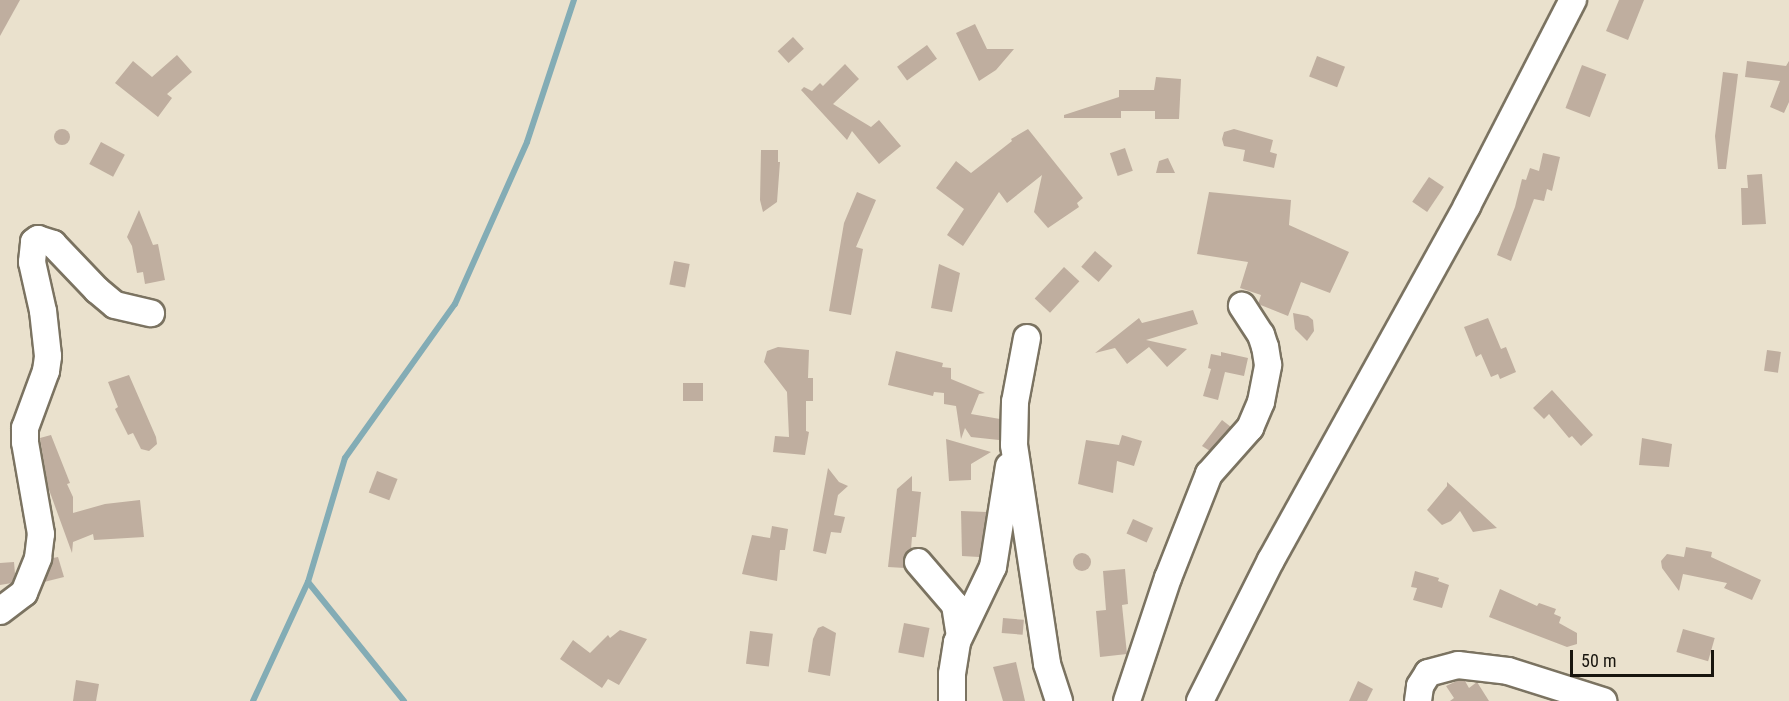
<!DOCTYPE html>
<html>
<head>
<meta charset="utf-8">
<style>
  body { margin:0 }
  #map { position:relative; width:1789px; height:701px; overflow:hidden; background:#eae1cd; font-family:"Roboto Condensed",sans-serif }
  div>[style] { position:absolute }
  .stream>* { height:6px; margin:-3px; padding:0 3px; transform-origin:3px; border-radius:3px; background:#83acb5 }
  .building>* { inset:0; background:#bfae9f; transform-origin:0 0 }
  .round { border-radius:50% }
  .roads { filter:drop-shadow(2px 0 #7b7361) drop-shadow(-2px 0 #7b7361) drop-shadow(0 2px #7b7361) drop-shadow(0 -2px #7b7361) }
  .minor>* { height:26px; margin:-13px; padding:0 13px; transform-origin:13px; border-radius:13px; background:#fff }
  span { translate:-50% -50%; white-space:nowrap; text-align:center; line-height:1.15; -webkit-text-stroke:4.5px #eae1cd; paint-order:stroke }
  .scale { position:absolute; left:1570px; top:650px; width:144px; height:27px; box-sizing:border-box; border:3px solid #18150e; border-top:0; padding-left:8px; font-size:18px; line-height:21px; white-space:nowrap; color:#18150e; -webkit-text-stroke:4px #eae1cd; paint-order:stroke }
</style>
</head>
<body>
<div id="map">
  <div class="stream">
    <div style="left:308px;top:582px;width:153px;rotate:51.1deg"></div>
    <div style="left:253px;top:701px;width:131px;rotate:-65.2deg"></div>
    <div style="left:308px;top:582px;width:129px;rotate:-73.4deg"></div>
    <div style="left:345px;top:458px;width:189px;rotate:-54.5deg"></div>
    <div style="left:455px;top:304px;width:177px;rotate:-66deg"></div>
    <div style="left:527px;top:142px;width:150px;rotate:-71.7deg"></div>
  </div>
  <div class="building">
    <div style="clip-path:polygon(0 0,20px 0,0 36px)"></div>
    <div style="clip-path:polygon(1619px 0,1644px 0,1628px 40px,1606px 31px)"></div>
    <div style="clip-path:polygon(975px 24px,987px 49px,1014px 49px,996px 70px,979px 81px,956px 33px)"></div>
    <div style="left:793px;top:37px;width:16px;height:21px;rotate:47deg"></div>
    <div style="left:927px;top:45px;width:17px;height:37px;rotate:54deg"></div>
    <div style="clip-path:polygon(177px 55px,192px 72px,167px 94px,172px 98px,158px 117px,115px 83px,133px 61px,152px 77px)"></div>
    <div style="left:1317px;top:56px;width:30px;height:22px;rotate:21deg"></div>
    <div style="clip-path:polygon(1747px 61px,1786px 66px,1789px 61px,1789px 102px,1784px 113px,1770px 107px,1780px 81px,1745px 77px)"></div>
    <div style="clip-path:polygon(845px 64px,859px 79px,833px 104px,871px 127px,879px 120px,901px 146px,879px 164px,852px 131px,847px 140px,801px 90px,804px 87px,812px 91px,820px 83px,823px 86px)"></div>
    <div style="left:1582px;top:65px;width:26px;height:46px;rotate:21deg"></div>
    <div style="clip-path:polygon(1723px 72px,1738px 74px,1726px 169px,1718px 169px,1715px 136px)"></div>
    <div style="clip-path:polygon(1156px 77px,1181px 79px,1179px 119px,1155px 119px,1155px 111px,1121px 111px,1121px 118px,1064px 118px,1064px 115px,1119px 97px,1119px 90px,1154px 90px)"></div>
    <div class="round" style="left:54px;top:129px;width:16px;height:16px"></div>
    <div style="clip-path:polygon(1028px 129px,1083px 198px,1077px 203px,1079px 207px,1048px 228px,1034px 212px,1042px 175px,1007px 203px,999px 192px,963px 246px,947px 235px,964px 209px,936px 188px,956px 161px,971px 173px,1012px 141px,1011px 139px)"></div>
    <div style="clip-path:polygon(1234px 129px,1273px 140px,1270px 152px,1277px 154px,1274px 168px,1243px 161px,1245px 150px,1224px 146px,1222px 139px,1224px 132px)"></div>
    <div style="left:101px;top:142px;width:27px;height:25px;rotate:28deg"></div>
    <div style="left:1125px;top:148px;width:24px;height:16px;rotate:71deg"></div>
    <div style="clip-path:polygon(761px 150px,778px 150px,778px 162px,780px 162px,777px 202px,763px 212px,760px 200px)"></div>
    <div style="clip-path:polygon(1543px 153px,1560px 157px,1552px 191px,1547px 189px,1544px 201px,1534px 199px,1511px 261px,1497px 255px,1515px 207px,1522px 179px,1526px 180px,1530px 168px,1539px 171px)"></div>
    <div style="clip-path:polygon(1168px 158px,1175px 173px,1156px 173px,1159px 161px)"></div>
    <div style="clip-path:polygon(1762px 174px,1766px 224px,1742px 225px,1741px 188px,1748px 188px,1747px 175px)"></div>
    <div style="left:1429px;top:177px;width:18px;height:30px;rotate:34deg"></div>
    <div style="clip-path:polygon(857px 192px,876px 200px,856px 247px,863px 249px,851px 315px,829px 311px,844px 223px)"></div>
    <div style="clip-path:polygon(1209px 192px,1291px 200px,1289px 225px,1349px 252px,1330px 293px,1301px 282px,1288px 316px,1258px 304px,1261px 295px,1240px 288px,1248px 262px,1197px 254px)"></div>
    <div style="clip-path:polygon(139px 210px,153px 245px,158px 244px,165px 280px,145px 284px,143px 272px,137px 273px,132px 246px,127px 237px)"></div>
    <div style="left:1095px;top:251px;width:23px;height:21px;rotate:41deg"></div>
    <div style="left:674px;top:261px;width:16px;height:24px;rotate:11deg"></div>
    <div style="clip-path:polygon(939px 264px,960px 273px,952px 312px,931px 308px)"></div>
    <div style="left:1064px;top:267px;width:21px;height:43px;rotate:43deg"></div>
    <div style="clip-path:polygon(1193px 310px,1198px 324px,1146px 340px,1187px 349px,1167px 367px,1149px 347px,1127px 364px,1115px 348px,1095px 353px,1139px 318px,1142px 323px)"></div>
    <div style="clip-path:polygon(1293px 313px,1308px 316px,1313px 320px,1314px 331px,1307px 341px,1295px 329px)"></div>
    <div style="clip-path:polygon(1488px 318px,1501px 349px,1506px 347px,1516px 372px,1500px 379px,1498px 374px,1491px 377px,1481px 354px,1476px 357px,1464px 327px)"></div>
    <div style="clip-path:polygon(778px 347px,809px 350px,808px 378px,813px 378px,813px 401px,806px 401px,806px 431px,809px 432px,805px 455px,773px 452px,775px 436px,789px 437px,787px 392px,764px 362px,767px 351px)"></div>
    <div style="left:1767px;top:350px;width:14px;height:21px;rotate:8deg"></div>
    <div style="clip-path:polygon(896px 351px,943px 363px,942px 367px,951px 368px,951px 379px,985px 393px,979px 394px,971px 414px,1000px 419px,999px 440px,971px 437px,965px 428px,961px 439px,956px 406px,944px 404px,944px 393px,934px 392px,933px 396px,888px 385px)"></div>
    <div style="clip-path:polygon(1221px 352px,1248px 358px,1244px 376px,1225px 372px,1218px 400px,1203px 396px,1211px 369px,1208px 368px,1211px 354px,1221px 356px)"></div>
    <div style="clip-path:polygon(129px 375px,156px 437px,157px 444px,149px 451px,141px 449px,133px 433px,128px 435px,115px 409px,118px 407px,108px 382px)"></div>
    <div style="left:703px;top:383px;width:18px;height:20px;rotate:90deg"></div>
    <div style="clip-path:polygon(1552px 390px,1593px 435px,1581px 446px,1572px 436px,1569px 438px,1549px 414px,1544px 419px,1533px 408px)"></div>
    <div style="clip-path:polygon(1222px 420px,1231px 427px,1210px 451px,1202px 446px)"></div>
    <div style="clip-path:polygon(51px 435px,70px 483px,67px 484px,73px 497px,73px 513px,105px 504px,140px 500px,144px 537px,94px 540px,93px 534px,73px 542px,72px 553px,48px 487px,40px 438px)"></div>
    <div style="clip-path:polygon(1122px 435px,1142px 441px,1134px 466px,1117px 461px,1113px 493px,1078px 484px,1086px 440px,1119px 445px)"></div>
    <div style="clip-path:polygon(1642px 438px,1672px 444px,1669px 467px,1639px 465px)"></div>
    <div style="clip-path:polygon(946px 439px,991px 452px,971px 464px,971px 480px,949px 481px)"></div>
    <div style="clip-path:polygon(828px 468px,839px 482px,848px 486px,838px 495px,834px 515px,845px 517px,841px 533px,831px 532px,826px 554px,813px 551px)"></div>
    <div style="left:377px;top:471px;width:22px;height:23px;rotate:21deg"></div>
    <div style="clip-path:polygon(912px 476px,912px 491px,921px 492px,916px 537px,912px 537px,911px 549px,904px 557px,905px 568px,888px 567px,897px 489px)"></div>
    <div style="clip-path:polygon(1447px 482px,1497px 528px,1473px 532px,1460px 511px,1451px 521px,1442px 525px,1427px 510px,1447px 486px)"></div>
    <div style="clip-path:polygon(961px 511px,987px 512px,979px 557px,962px 556px)"></div>
    <div style="left:1133px;top:519px;width:22px;height:16px;rotate:24deg"></div>
    <div style="clip-path:polygon(772px 526px,788px 529px,785px 550px,780px 550px,777px 581px,742px 574px,752px 535px,770px 538px)"></div>
    <div style="clip-path:polygon(1686px 547px,1712px 552px,1711px 557px,1761px 580px,1752px 600px,1724px 588px,1727px 583px,1683px 574px,1679px 591px,1662px 568px,1661px 561px,1667px 554px,1684px 557px)"></div>
    <div class="round" style="left:1073px;top:553px;width:18px;height:18px"></div>
    <div style="clip-path:polygon(58px 557px,64px 577px,44px 582px,53px 558px)"></div>
    <div style="clip-path:polygon(14px 562px,15px 574px,12px 583px,0 585px,0 563px)"></div>
    <div style="clip-path:polygon(1125px 569px,1128px 604px,1122px 605px,1127px 654px,1100px 657px,1096px 611px,1106px 610px,1103px 571px)"></div>
    <div style="clip-path:polygon(1415px 571px,1439px 578px,1438px 581px,1449px 585px,1442px 608px,1413px 600px,1417px 588px,1411px 587px)"></div>
    <div style="clip-path:polygon(1500px 589px,1537px 606px,1539px 603px,1556px 609px,1554px 614px,1561px 617px,1559px 623px,1577px 633px,1577px 644px,1567px 647px,1489px 617px)"></div>
    <div style="left:1003px;top:618px;width:21px;height:15px;rotate:5deg"></div>
    <div style="left:904px;top:623px;width:26px;height:30px;rotate:11deg"></div>
    <div style="clip-path:polygon(823px 626px,836px 633px,830px 676px,808px 672px,813px 639px,818px 628px)"></div>
    <div style="left:1683px;top:629px;width:33px;height:24px;rotate:16deg"></div>
    <div style="clip-path:polygon(620px 630px,647px 639px,619px 685px,608px 679px,602px 688px,560px 659px,573px 640px,590px 653px,608px 635px,610px 638px)"></div>
    <div style="left:750px;top:631px;width:23px;height:33px;rotate:7deg"></div>
    <div style="clip-path:polygon(1016px 662px,1025px 701px,1003px 701px,993px 667px)"></div>
    <div style="clip-path:polygon(76px 680px,99px 684px,96px 701px,73px 701px)"></div>
    <div style="clip-path:polygon(1459px 680px,1465px 681px,1469px 688px,1477px 682px,1489px 701px,1450px 701px,1454px 698px,1446px 686px)"></div>
    <div style="clip-path:polygon(1358px 681px,1373px 689px,1367px 701px,1349px 701px)"></div>
  </div>
  <div class="roads">
    <div class="minor">
      <div style="left:1027px;top:338px;width:65px;rotate:100.6deg"></div>
      <div style="left:1015px;top:402px;width:43px;rotate:91.3deg"></div>
      <div style="left:1014px;top:445px;width:221px;rotate:81.4deg"></div>
      <div style="left:1047px;top:664px;width:39px;rotate:72deg"></div>
      <div style="left:918px;top:562px;width:57px;rotate:49.3deg"></div>
      <div style="left:955px;top:605px;width:30px;rotate:81deg"></div>
      <div style="left:0;top:611px;width:30px;rotate:-37deg"></div>
      <div style="left:24px;top:593px;width:38px;rotate:-68deg"></div>
      <div style="left:38px;top:558px;width:24px;rotate:-83deg"></div>
      <div style="left:41px;top:534px;width:93px;rotate:-99.9deg"></div>
      <div style="left:25px;top:442px;width:14px;rotate:-90deg"></div>
      <div style="left:25px;top:428px;width:61px;rotate:-69.8deg"></div>
      <div style="left:46px;top:371px;width:15px;rotate:-82deg"></div>
      <div style="left:48px;top:356px;width:45px;rotate:-96.3deg"></div>
      <div style="left:43px;top:311px;width:50px;rotate:-102.7deg"></div>
      <div style="left:32px;top:262px;width:20px;rotate:-84deg"></div>
      <div style="left:34px;top:242px;width:5px;rotate:-37deg"></div>
      <div style="left:38px;top:239px;width:16px;rotate:18deg"></div>
      <div style="left:53px;top:244px;width:64px;rotate:46.3deg"></div>
      <div style="left:97px;top:290px;width:23px;rotate:40deg"></div>
      <div style="left:115px;top:305px;width:37px;rotate:13deg"></div>
      <div style="left:952px;top:701px;width:27px;rotate:-90deg"></div>
      <div style="left:952px;top:674px;width:32px;rotate:-81deg"></div>
      <div style="left:957px;top:642px;width:83px;rotate:-64.4deg"></div>
      <div style="left:993px;top:567px;width:102px;rotate:-81deg"></div>
      <div style="left:1127px;top:701px;width:130px;rotate:-71.6deg"></div>
      <div style="left:1168px;top:578px;width:112px;rotate:-68.5deg"></div>
      <div style="left:1209px;top:474px;width:62px;rotate:-48.3deg"></div>
      <div style="left:1250px;top:428px;width:28px;rotate:-67deg"></div>
      <div style="left:1261px;top:402px;width:38px;rotate:-79deg"></div>
      <div style="left:1268px;top:365px;width:18px;rotate:-99deg"></div>
      <div style="left:1265px;top:347px;width:13px;rotate:-108deg"></div>
      <div style="left:1261px;top:335px;width:35px;rotate:-123deg"></div>
      <div style="left:1200px;top:701px;width:158px;rotate:-63.3deg"></div>
      <div style="left:1271px;top:560px;width:405px;rotate:-61deg"></div>
      <div style="left:1467px;top:206px;width:232px;rotate:-62.8deg"></div>
      <div style="left:1418px;top:701px;width:15px;rotate:-82deg"></div>
      <div style="left:1420px;top:686px;width:15px;rotate:-58deg"></div>
      <div style="left:1428px;top:673px;width:31px;rotate:-15deg"></div>
      <div style="left:1458px;top:665px;width:50px;rotate:6.8deg"></div>
      <div style="left:1508px;top:671px;width:100px;rotate:17.5deg"></div>
    </div>
  </div>
  <div class="scale">50 m</div>
</div>
</body>
</html>
